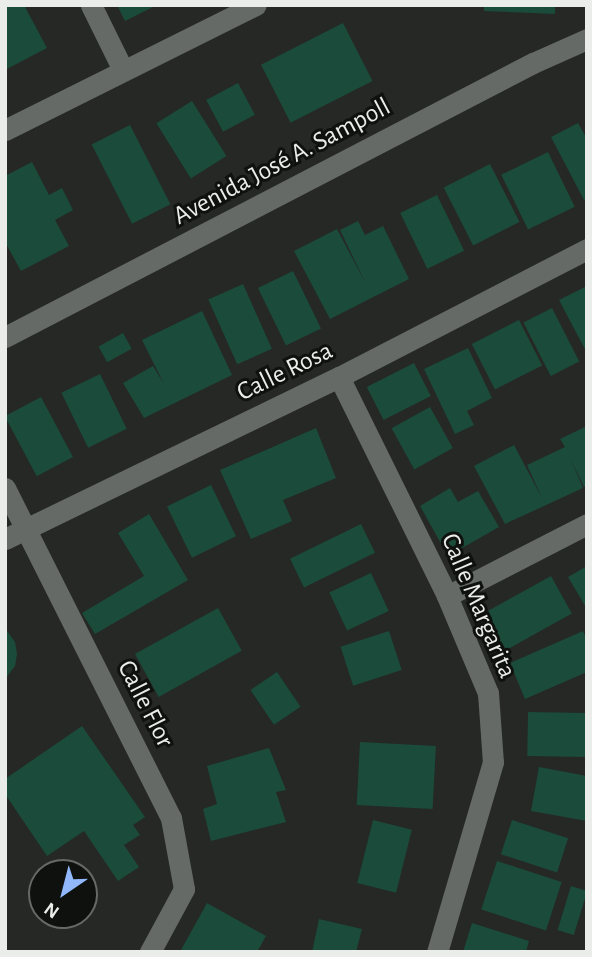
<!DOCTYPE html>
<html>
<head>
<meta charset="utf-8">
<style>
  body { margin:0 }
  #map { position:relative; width:592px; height:957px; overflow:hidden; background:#252825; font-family:"Alegreya Sans",sans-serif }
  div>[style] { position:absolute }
  .building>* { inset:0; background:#1b4b3b; transform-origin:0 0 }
  .minor>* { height:21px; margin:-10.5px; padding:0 10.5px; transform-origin:10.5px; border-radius:10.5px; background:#666a66 }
  .tertiary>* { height:21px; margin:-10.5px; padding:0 10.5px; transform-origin:10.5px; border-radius:10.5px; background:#666a66 }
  span { translate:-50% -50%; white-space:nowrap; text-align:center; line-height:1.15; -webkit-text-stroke:6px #0f110f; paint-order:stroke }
  .street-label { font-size:26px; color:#ebedeb }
  .frame { position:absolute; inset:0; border:7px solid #ebedeb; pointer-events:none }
  .north { position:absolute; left:28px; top:859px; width:70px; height:70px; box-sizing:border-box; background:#0f110f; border:2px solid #676967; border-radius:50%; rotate:215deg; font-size:19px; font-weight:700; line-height:28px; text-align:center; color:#ebedeb }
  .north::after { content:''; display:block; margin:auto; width:24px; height:32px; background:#91b8fd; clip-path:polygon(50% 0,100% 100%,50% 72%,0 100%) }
</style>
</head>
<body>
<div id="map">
  <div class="building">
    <div style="clip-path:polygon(5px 5px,24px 5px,47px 48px,5px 70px)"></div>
    <div style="clip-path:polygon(117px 5px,157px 5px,125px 21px)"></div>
    <div style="clip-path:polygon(484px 5px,555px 5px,555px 14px,484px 11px)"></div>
    <div style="left:343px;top:23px;width:65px;height:92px;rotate:63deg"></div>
    <div style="left:238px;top:83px;width:36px;height:36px;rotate:62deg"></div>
    <div style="left:192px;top:101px;width:65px;height:42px;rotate:58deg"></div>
    <div style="clip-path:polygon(578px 123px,587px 139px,587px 199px,584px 200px,551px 137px)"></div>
    <div style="left:130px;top:125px;width:89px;height:43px;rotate:63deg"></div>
    <div style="left:548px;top:152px;width:61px;height:52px;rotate:64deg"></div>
    <div style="clip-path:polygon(32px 162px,49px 195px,62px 188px,73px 210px,55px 220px,69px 246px,21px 271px,5px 242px,5px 176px)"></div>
    <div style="left:490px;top:164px;width:65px;height:52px;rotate:63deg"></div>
    <div style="left:437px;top:195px;width:62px;height:41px;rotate:64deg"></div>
    <div style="clip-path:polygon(358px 221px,365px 235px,383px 226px,409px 279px,330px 319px,294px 251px,337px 229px,366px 284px,340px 230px)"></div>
    <div style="left:293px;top:271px;width:64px;height:39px;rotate:64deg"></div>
    <div style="left:243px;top:284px;width:71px;height:38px;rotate:66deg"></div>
    <div style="clip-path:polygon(587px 286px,587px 353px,559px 300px)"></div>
    <div style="left:552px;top:308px;width:60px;height:32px;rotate:63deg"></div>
    <div style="clip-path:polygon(202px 311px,232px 375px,144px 418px,123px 383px,153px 366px,164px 384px,142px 340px)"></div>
    <div style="left:519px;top:320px;width:51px;height:53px;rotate:63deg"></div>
    <div style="left:123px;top:333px;width:18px;height:28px;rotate:61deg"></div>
    <div style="clip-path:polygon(468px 348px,492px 398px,467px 411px,474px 425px,455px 434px,424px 369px)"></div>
    <div style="left:414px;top:363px;width:37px;height:53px;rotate:63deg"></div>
    <div style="left:100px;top:374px;width:61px;height:43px;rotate:64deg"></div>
    <div style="left:41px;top:397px;width:68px;height:41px;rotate:62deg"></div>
    <div style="left:430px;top:407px;width:47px;height:44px;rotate:61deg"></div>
    <div style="clip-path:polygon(587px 426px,587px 485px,584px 487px,571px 460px,583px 488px,505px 524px,474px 466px,514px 445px,542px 498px,527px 465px,565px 447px,560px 439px)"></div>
    <div style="clip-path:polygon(316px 428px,336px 478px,283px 500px,292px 521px,251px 539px,220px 470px)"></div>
    <div style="left:211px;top:485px;width:57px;height:49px;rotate:64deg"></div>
    <div style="clip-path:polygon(450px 488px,458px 502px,478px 491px,499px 527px,448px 556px,420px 506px)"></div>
    <div style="clip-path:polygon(149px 514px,188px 580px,95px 634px,82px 613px,144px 576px,118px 533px)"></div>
    <div style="left:361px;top:524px;width:32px;height:79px;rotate:64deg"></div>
    <div style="clip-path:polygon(587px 566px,587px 609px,568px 577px)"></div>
    <div style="left:371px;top:573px;width:42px;height:46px;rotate:65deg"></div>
    <div style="left:551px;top:576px;width:43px;height:77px;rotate:61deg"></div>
    <div style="left:218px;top:608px;width:49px;height:95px;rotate:61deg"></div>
    <div style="clip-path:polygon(5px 628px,15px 642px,17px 654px,15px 666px,5px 679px)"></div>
    <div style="left:389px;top:631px;width:41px;height:51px;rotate:72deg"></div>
    <div style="clip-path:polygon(583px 631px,587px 640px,587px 672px,525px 699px,510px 663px)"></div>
    <div style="left:277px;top:672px;width:42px;height:32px;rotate:56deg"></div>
    <div style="left:528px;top:712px;width:59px;height:44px;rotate:1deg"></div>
    <div style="clip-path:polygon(82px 726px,145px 817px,133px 825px,140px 835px,124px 845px,139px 867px,118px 881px,84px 831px,47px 856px,5px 794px,5px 779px)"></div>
    <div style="left:360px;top:742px;width:76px;height:63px;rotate:3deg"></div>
    <div style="clip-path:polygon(269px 748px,286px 790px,276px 792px,286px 822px,211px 841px,203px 809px,217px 804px,207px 766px)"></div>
    <div style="clip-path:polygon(539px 767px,587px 776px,587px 821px,531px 811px)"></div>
    <div style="left:373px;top:820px;width:40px;height:65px;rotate:14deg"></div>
    <div style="left:512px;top:820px;width:59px;height:36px;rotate:18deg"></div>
    <div style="left:497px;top:861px;width:68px;height:51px;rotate:18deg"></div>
    <div style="left:571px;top:886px;width:17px;height:46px;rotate:17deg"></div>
    <div style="clip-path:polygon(207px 903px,266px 936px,257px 952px,181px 950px)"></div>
    <div style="clip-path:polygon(319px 919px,362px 929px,356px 952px,312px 952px)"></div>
    <div style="clip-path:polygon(472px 923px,529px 941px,526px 952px,463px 952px)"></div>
  </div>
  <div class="minor">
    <div style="left:91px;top:5px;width:72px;rotate:63.8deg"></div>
    <div style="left:5px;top:130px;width:280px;rotate:-26.5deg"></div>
    <div style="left:339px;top:377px;width:244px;rotate:63.7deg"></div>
    <div style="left:447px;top:596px;width:105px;rotate:67.1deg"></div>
    <div style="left:488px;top:693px;width:69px;rotate:85.9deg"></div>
    <div style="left:493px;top:762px;width:198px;rotate:106.4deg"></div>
    <div style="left:5px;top:488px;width:369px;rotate:63.3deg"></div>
    <div style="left:171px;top:818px;width:72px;rotate:79.6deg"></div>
    <div style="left:184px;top:889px;width:72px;rotate:118.4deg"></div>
    <div style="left:5px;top:539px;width:371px;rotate:-25.9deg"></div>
    <div style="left:339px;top:377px;width:279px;rotate:-27.3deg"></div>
    <div style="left:447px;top:596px;width:157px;rotate:-27.2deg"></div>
  </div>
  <div class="tertiary">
    <div style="left:5px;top:337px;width:595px;rotate:-27.43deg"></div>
    <div style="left:533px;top:63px;width:59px;rotate:-24deg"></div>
  </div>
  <div class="street-label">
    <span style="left:282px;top:162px;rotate:-28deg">Avenida José A. Sampoll</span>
    <span style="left:285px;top:372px;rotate:-26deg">Calle Rosa</span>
    <span style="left:478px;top:606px;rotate:67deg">Calle Margarita</span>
    <span style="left:145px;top:704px;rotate:63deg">Calle Flor</span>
  </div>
  <div class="frame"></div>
  <div class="north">N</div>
</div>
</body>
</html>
